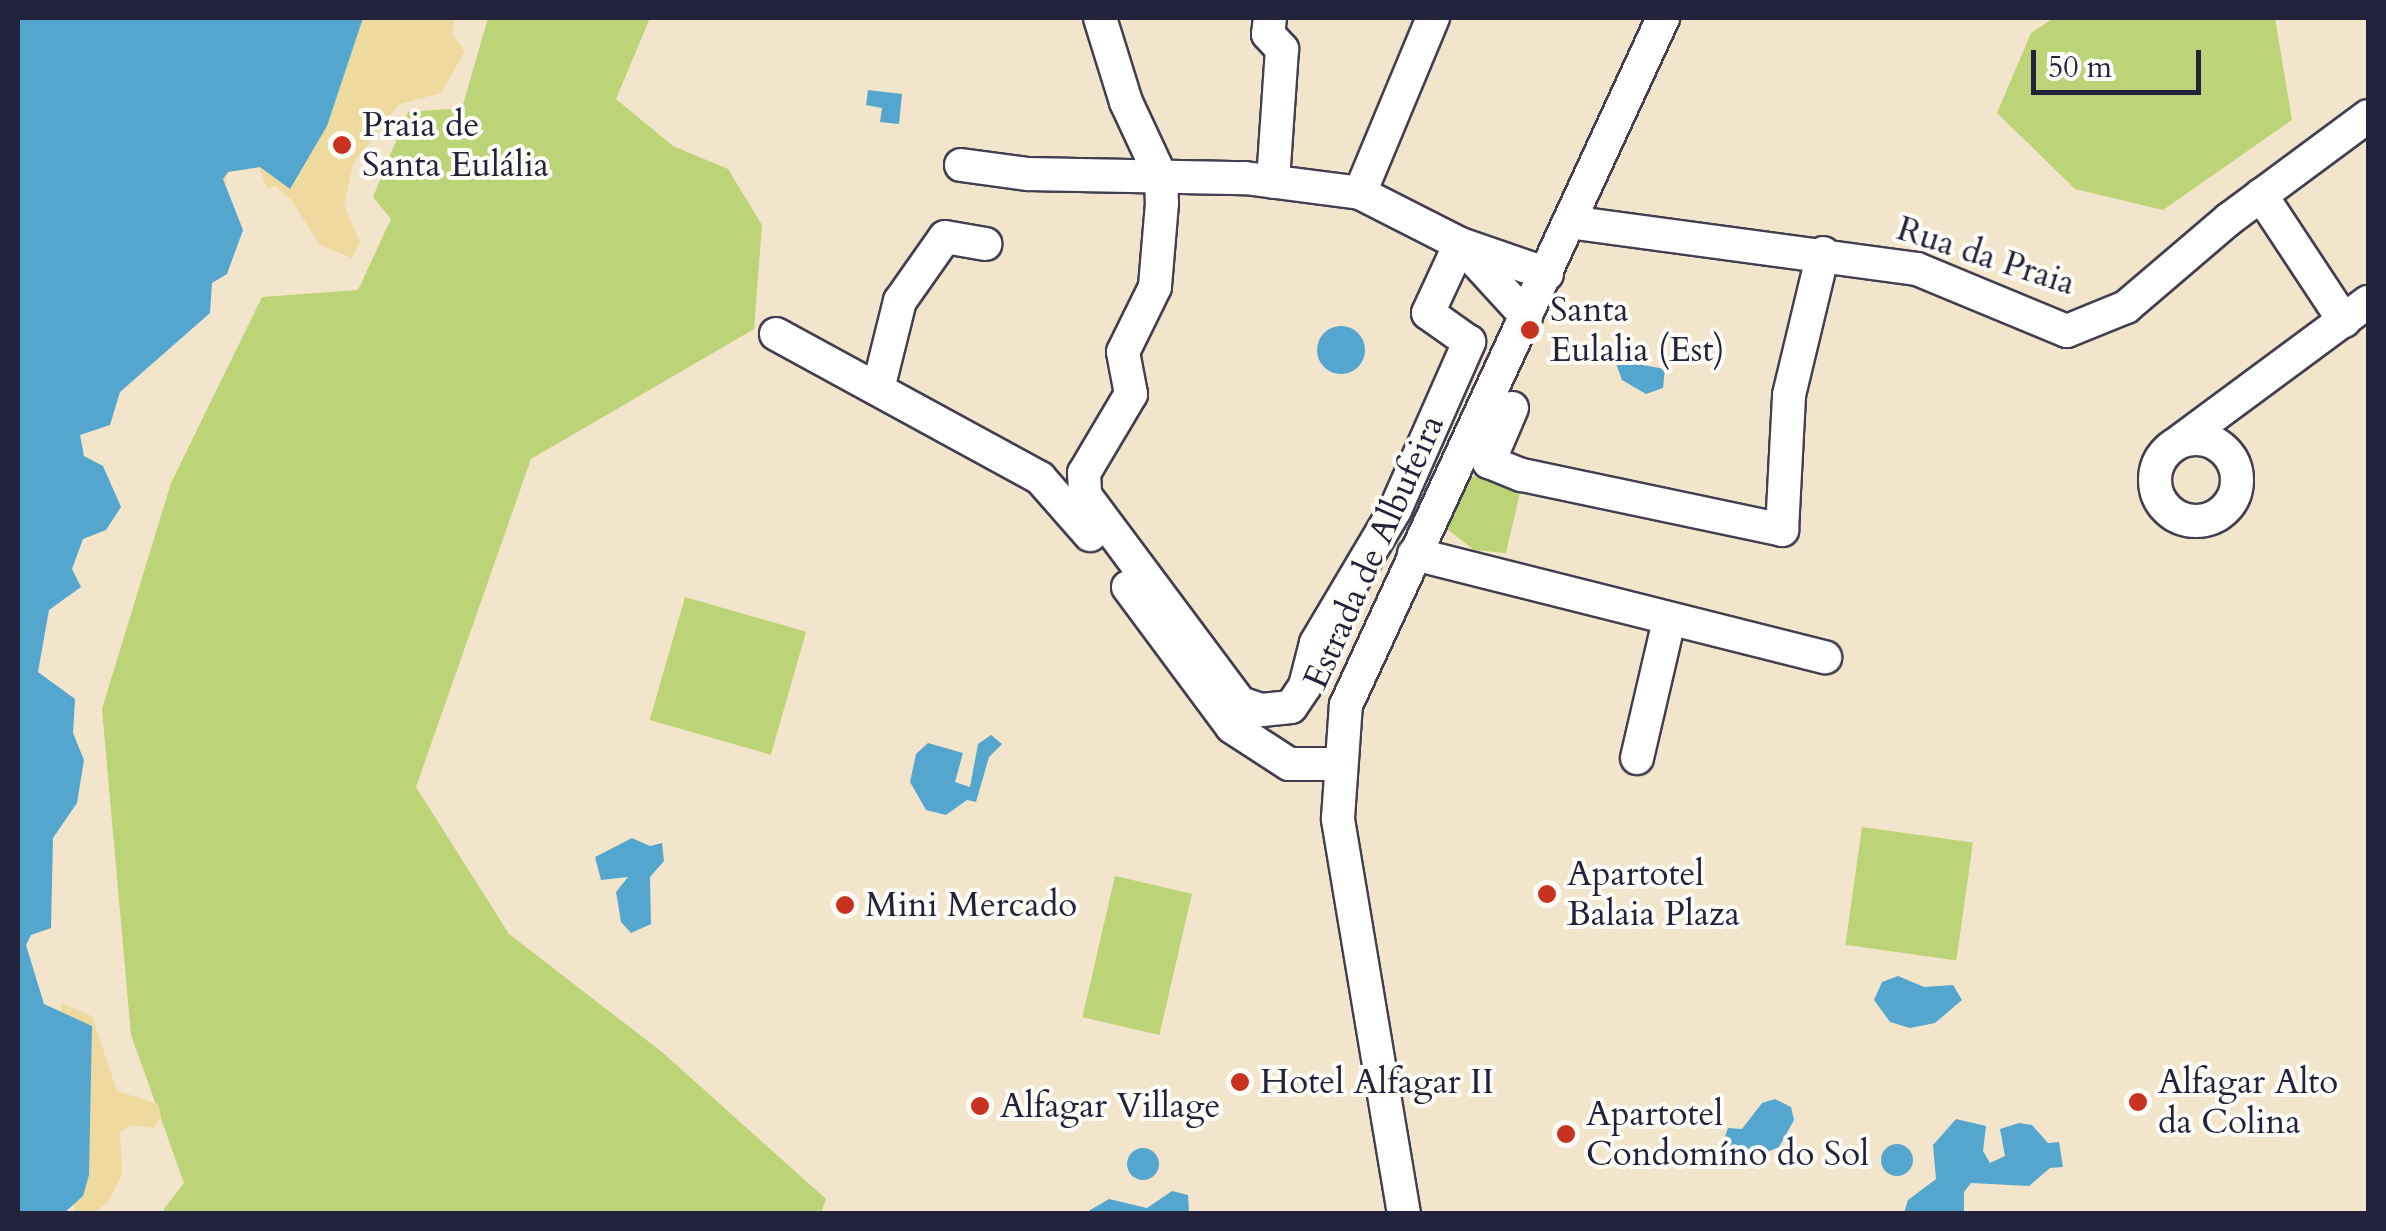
<!DOCTYPE html>
<html>
<head>
<meta charset="utf-8">
<style>
  body { margin:0 }
  #map { position:relative; width:2386px; height:1231px; overflow:hidden; background:#f3e5cb; font-family:Cardo,serif }
  div>[style] { position:absolute }
  .green>* { inset:0; background:#bdd377; transform-origin:0 0 }
  .sand>* { inset:0; background:#eeda9e }
  .water>* { inset:0; background:#55a6cf }
  .round { border-radius:50% }
  .roads { filter:drop-shadow(2px 0 #413f51) drop-shadow(-2px 0 #413f51) drop-shadow(0 2px #413f51) drop-shadow(0 -2px #413f51) }
  .minor>* { height:32px; margin:-16px; padding:0 16px; transform-origin:16px; border-radius:16px; background:#fff }
  .minor>.ring { margin:-16px; padding:0; box-sizing:content-box; background:none; border:32px solid #fff; border-radius:50% }
  .dots>* { width:28px; height:28px; translate:-50% -50%; box-sizing:border-box; border:5px solid #fdfcf7; border-radius:50% }
  span { translate:-50% -50%; white-space:nowrap; text-align:center; line-height:1.15; -webkit-text-stroke:8px #fdfcf7; paint-order:stroke }
  .poi-label { font-size:35px; color:#22223b }
  .left { translate:0 -50%; text-align:left }
  .street-label { font-size:35px; color:#22223b }
  .frame { position:absolute; inset:0; border:20px solid #22223b; pointer-events:none }
  .scale { position:absolute; left:2031px; top:50px; width:170px; height:45px; box-sizing:border-box; border:5px solid #22223b; border-top:0; padding-left:12px; font-size:30px; line-height:35px; white-space:nowrap; color:#22223b; -webkit-text-stroke:8px #fdfcf7; paint-order:stroke }
</style>
</head>
<body>
<div id="map">
  <div class="green">
    <div style="clip-path:polygon(488px 18px,650px 18px,616px 99px,673px 146px,728px 169px,762px 225px,754px 329px,531px 459px,416px 787px,509px 934px,662px 1052px,826px 1199px,821px 1213px,161px 1213px,184px 1183px,131px 1035px,102px 709px,171px 483px,262px 297px,358px 290px,391px 219px,373px 197px,408px 112px,462px 108px)"></div>
    <div style="clip-path:polygon(2054px 18px,2275px 18px,2292px 120px,2163px 210px,2075px 189px,1997px 113px,2031px 33px)"></div>
    <div style="clip-path:polygon(1471px 476px,1522px 484px,1506px 553px,1474px 550px,1447px 529px)"></div>
    <div style="left:685px;top:597px;width:126px;height:128px;rotate:16deg"></div>
    <div style="left:1862px;top:827px;width:112px;height:119px;rotate:8deg"></div>
    <div style="left:1115px;top:876px;width:79px;height:145px;rotate:13deg"></div>
  </div>
  <div class="sand">
    <div style="clip-path:polygon(293px 18px,455px 18px,452px 34px,465px 51px,441px 93px,399px 104px,353px 164px,344px 205px,360px 242px,352px 258px,320px 245px,291px 200px,276px 186px,267px 189px,259px 167px,228px 172px,224px 192px,209px 148px)"></div>
    <div style="clip-path:polygon(61px 1003px,92px 1016px,117px 1091px,158px 1104px,161px 1116px,154px 1128px,132px 1125px,120px 1132px,122px 1175px,108px 1202px,93px 1213px,75px 1213px)"></div>
  </div>
  <div class="water">
    <div style="clip-path:polygon(18px 18px,363px 18px,327px 126px,290px 189px,260px 167px,228px 172px,223px 179px,243px 230px,227px 274px,212px 283px,210px 313px,120px 392px,110px 425px,80px 435px,84px 456px,103px 466px,121px 507px,106px 530px,83px 539px,72px 569px,81px 587px,49px 610px,38px 672px,75px 699px,73px 733px,84px 760px,77px 803px,53px 838px,51px 928px,31px 935px,26px 945px,44px 1004px,92px 1026px,89px 1175px,83px 1196px,63px 1214px,18px 1213px)"></div>
    <div style="clip-path:polygon(868px 90px,902px 94px,899px 124px,880px 122px,882px 108px,866px 105px)"></div>
    <div class="round" style="left:1317px;top:326px;width:48px;height:48px"></div>
    <div style="clip-path:polygon(1622px 347px,1630px 349px,1637px 364px,1665px 369px,1663px 388px,1646px 394px,1622px 380px,1614px 358px)"></div>
    <div style="clip-path:polygon(991px 735px,1002px 744px,989px 757px,976px 802px,967px 800px,946px 815px,926px 810px,910px 782px,916px 754px,928px 743px,963px 753px,955px 782px,970px 787px,978px 744px)"></div>
    <div style="clip-path:polygon(632px 838px,650px 846px,662px 843px,664px 861px,650px 877px,651px 924px,631px 933px,621px 922px,616px 892px,628px 877px,601px 880px,595px 857px)"></div>
    <div style="clip-path:polygon(1898px 976px,1924px 987px,1953px 985px,1962px 1000px,1935px 1023px,1910px 1028px,1890px 1022px,1874px 1000px,1882px 982px)"></div>
    <div style="clip-path:polygon(1775px 1099px,1791px 1107px,1794px 1120px,1779px 1147px,1763px 1154px,1722px 1145px,1728px 1128px,1742px 1129px,1762px 1103px)"></div>
    <div style="clip-path:polygon(1956px 1119px,1986px 1126px,1983px 1151px,1990px 1163px,2005px 1156px,2000px 1129px,2019px 1123px,2032px 1125px,2048px 1143px,2059px 1142px,2063px 1167px,2050px 1168px,2029px 1186px,1971px 1183px,1964px 1192px,1964px 1213px,1904px 1213px,1908px 1200px,1936px 1179px,1933px 1145px)"></div>
    <div class="round" style="left:1881px;top:1144px;width:32px;height:32px"></div>
    <div class="round" style="left:1127px;top:1148px;width:32px;height:32px"></div>
    <div style="clip-path:polygon(1172px 1191px,1188px 1195px,1189px 1213px,1085px 1213px,1109px 1199px,1147px 1208px)"></div>
  </div>
  <div class="roads">
    <div class="minor">
      <div style="left:1100px;top:18px;width:88px;rotate:72.8deg"></div>
      <div style="left:1126px;top:102px;width:83px;rotate:65deg"></div>
      <div style="left:1161px;top:177px;width:26px;rotate:88deg"></div>
      <div style="left:1162px;top:203px;width:84px;rotate:94.8deg"></div>
      <div style="left:1155px;top:287px;width:72px;rotate:116.2deg"></div>
      <div style="left:1123px;top:352px;width:43px;rotate:79.2deg"></div>
      <div style="left:1131px;top:394px;width:92px;rotate:120.7deg"></div>
      <div style="left:1084px;top:473px;width:22px;rotate:87deg"></div>
      <div style="left:1085px;top:495px;width:259px;rotate:53.3deg"></div>
      <div style="left:1240px;top:703px;width:23px;rotate:18deg"></div>
      <div style="left:1262px;top:710px;width:29px;rotate:-6deg"></div>
      <div style="left:1291px;top:707px;width:25px;rotate:-56deg"></div>
      <div style="left:1305px;top:686px;width:44px;rotate:-75.7deg"></div>
      <div style="left:1316px;top:643px;width:155px;rotate:-59.3deg"></div>
      <div style="left:1395px;top:510px;width:184px;rotate:-66.2deg"></div>
      <div style="left:1469px;top:342px;width:50px;rotate:-144.7deg"></div>
      <div style="left:1428px;top:313px;width:76px;rotate:-65.1deg"></div>
      <div style="left:1270px;top:18px;width:16px;rotate:97deg"></div>
      <div style="left:1268px;top:34px;width:21px;rotate:47deg"></div>
      <div style="left:1282px;top:49px;width:133px;rotate:93.9deg"></div>
      <div style="left:961px;top:165px;width:68px;rotate:7.7deg"></div>
      <div style="left:1028px;top:174px;width:217px;rotate:1.1deg"></div>
      <div style="left:1245px;top:178px;width:116px;rotate:7.4deg"></div>
      <div style="left:1360px;top:193px;width:112px;rotate:27deg"></div>
      <div style="left:1460px;top:244px;width:92px;rotate:19deg"></div>
      <div style="left:1360px;top:193px;width:190px;rotate:-67.4deg"></div>
      <div style="left:2261px;top:195px;width:151px;rotate:56.6deg"></div>
      <div style="left:1569px;top:222px;width:351px;rotate:7.7deg"></div>
      <div style="left:1917px;top:269px;width:162px;rotate:22.5deg"></div>
      <div style="left:2067px;top:331px;width:64px;rotate:-22.1deg"></div>
      <div style="left:2126px;top:307px;width:135px;rotate:-40.5deg"></div>
      <div style="left:2229px;top:219px;width:173px;rotate:-36.5deg"></div>
      <div style="left:1460px;top:244px;width:98px;rotate:47.5deg"></div>
      <div style="left:776px;top:334px;width:301px;rotate:28.6deg"></div>
      <div style="left:1040px;top:478px;width:76px;rotate:48.7deg"></div>
      <div style="left:878px;top:389px;width:91px;rotate:-76deg"></div>
      <div style="left:900px;top:301px;width:78px;rotate:-54.9deg"></div>
      <div style="left:945px;top:237px;width:41px;rotate:9.9deg"></div>
      <div style="left:1512px;top:408px;width:59px;rotate:113.1deg"></div>
      <div style="left:1489px;top:462px;width:35px;rotate:22deg"></div>
      <div style="left:1522px;top:475px;width:266px;rotate:11.9deg"></div>
      <div style="left:1782px;top:530px;width:135px;rotate:-87deg"></div>
      <div style="left:1789px;top:395px;width:146px;rotate:-76.5deg"></div>
      <div class="ring" style="left:2155px;top:439px;width:50px;height:50px"></div>
      <div style="left:2180px;top:441px;width:234px;rotate:-36.5deg"></div>
      <div style="left:1414px;top:554px;width:424px;rotate:14.1deg"></div>
      <div style="left:1128px;top:587px;width:174px;rotate:53.4deg"></div>
      <div style="left:1232px;top:727px;width:68px;rotate:33deg"></div>
      <div style="left:1289px;top:764px;width:48px"></div>
      <div style="left:1637px;top:758px;width:142px;rotate:-76.9deg"></div>
      <div style="left:1404px;top:1214px;width:401px;rotate:-99.5deg"></div>
      <div style="left:1338px;top:818px;width:113px;rotate:-86deg"></div>
      <div style="left:1346px;top:705px;width:757px;rotate:-65.23deg"></div>
    </div>
  </div>
  <div class="dots">
    <div style="left:342px;top:145px;background:#c8321e"></div>
    <div style="left:1530px;top:330px;background:#c8321e"></div>
    <div style="left:1547px;top:894px;background:#c8321e"></div>
    <div style="left:845px;top:905px;background:#c8321e"></div>
    <div style="left:1240px;top:1082px;background:#c8321e"></div>
    <div style="left:2138px;top:1102px;background:#c8321e"></div>
    <div style="left:980px;top:1106px;background:#c8321e"></div>
    <div style="left:1566px;top:1134px;background:#c8321e"></div>
  </div>
  <div class="poi-label">
    <span class="left" style="left:362px;top:145px">Praia de<br>Santa Eulália</span>
    <span class="left" style="left:1550px;top:330px">Santa<br>Eulalia (Est)</span>
    <span class="left" style="left:1567px;top:894px">Apartotel<br>Balaia Plaza</span>
    <span class="left" style="left:865px;top:905px">Mini Mercado</span>
    <span class="left" style="left:1260px;top:1082px">Hotel Alfagar II</span>
    <span class="left" style="left:2158px;top:1102px">Alfagar Alto<br>da Colina</span>
    <span class="left" style="left:1000px;top:1106px">Alfagar Village</span>
    <span class="left" style="left:1586px;top:1134px">Apartotel<br>Condomíno do Sol</span>
  </div>
  <div class="street-label">
    <span style="left:1986px;top:256px;rotate:18deg">Rua da Praia</span>
    <span style="left:1374px;top:552px;rotate:-66deg">Estrada de Albufeira</span>
  </div>
  <div class="frame"></div>
  <div class="scale">50 m</div>
</div>
</body>
</html>
